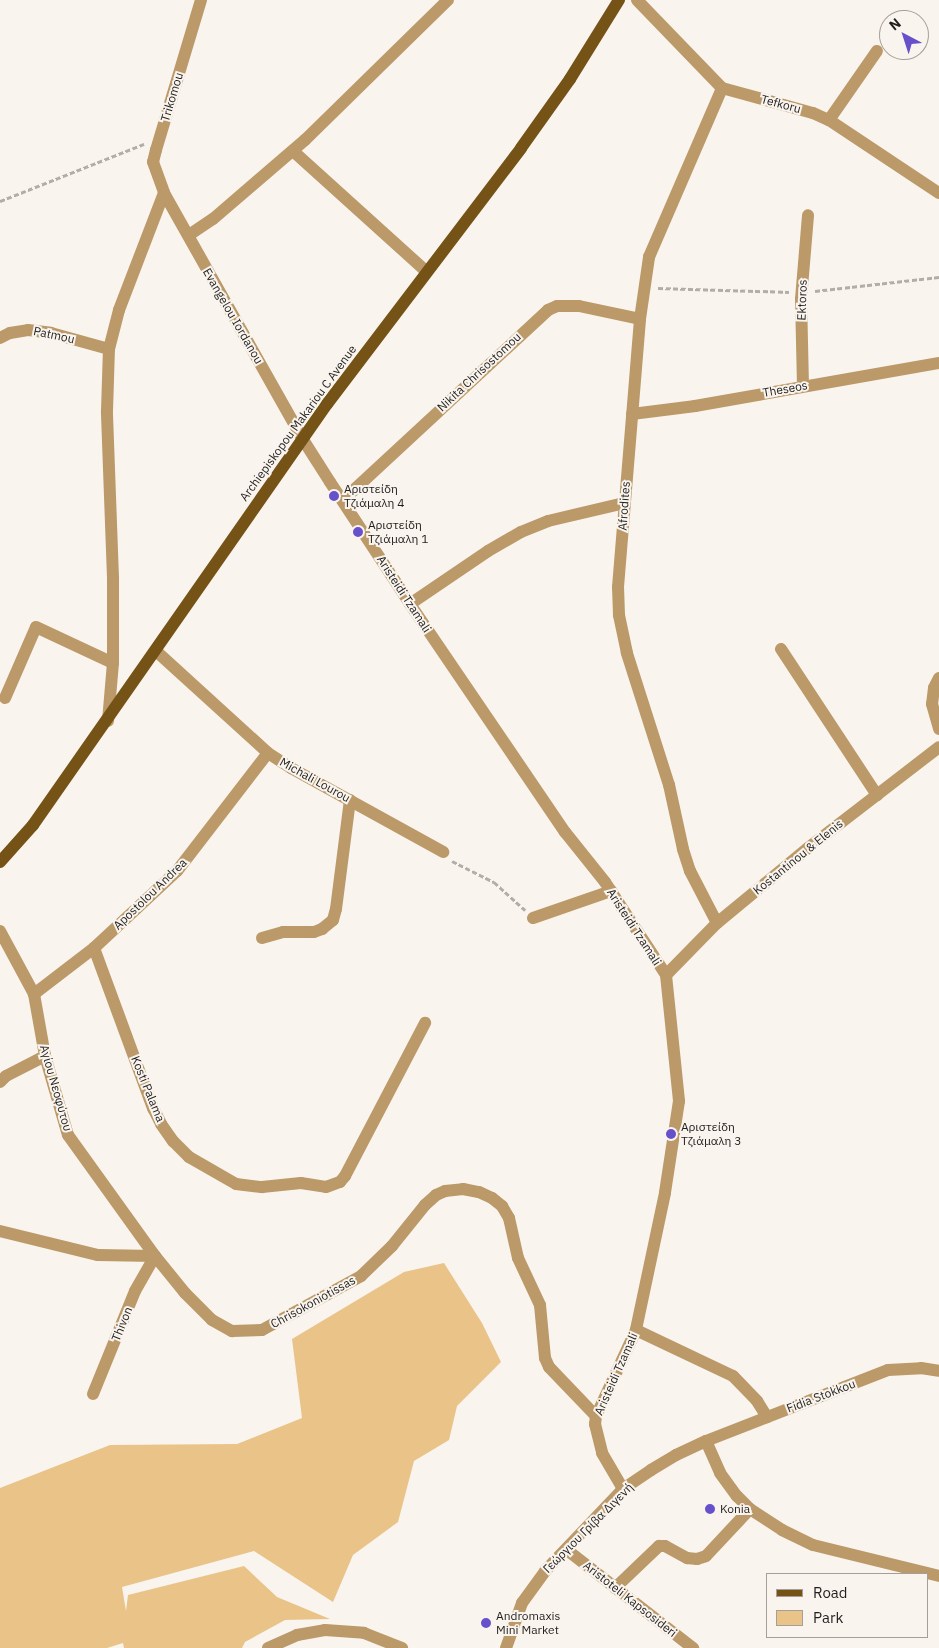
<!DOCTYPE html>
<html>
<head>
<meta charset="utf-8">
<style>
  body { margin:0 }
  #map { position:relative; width:939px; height:1648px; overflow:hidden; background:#f9f4ee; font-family:"IBM Plex Sans",sans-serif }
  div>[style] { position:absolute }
  .green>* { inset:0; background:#eac388 }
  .path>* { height:3px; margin-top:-1.5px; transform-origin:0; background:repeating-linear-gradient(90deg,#b1ada9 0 5px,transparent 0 7.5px) }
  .minor>* { height:12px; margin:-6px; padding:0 6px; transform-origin:6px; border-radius:6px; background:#bb9968 }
  .major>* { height:12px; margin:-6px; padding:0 6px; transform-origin:6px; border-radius:6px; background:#755216 }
  .dots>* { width:14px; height:14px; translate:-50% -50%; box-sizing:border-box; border:2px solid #f9f4ee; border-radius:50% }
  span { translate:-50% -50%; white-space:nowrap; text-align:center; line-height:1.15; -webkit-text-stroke:4px #f9f4ee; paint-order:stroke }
  .street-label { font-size:12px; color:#211f1d }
  .poi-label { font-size:12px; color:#211f1d }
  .left { translate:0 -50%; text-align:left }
  .legend { position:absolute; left:766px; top:1573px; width:162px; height:65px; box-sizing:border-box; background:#f9f4ee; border:1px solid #a39f9a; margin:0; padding:6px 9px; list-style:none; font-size:15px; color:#211f1d }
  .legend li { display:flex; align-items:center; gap:10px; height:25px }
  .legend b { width:25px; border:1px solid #a39f9a }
  .north { position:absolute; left:879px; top:10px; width:50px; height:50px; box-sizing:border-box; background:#f9f4ee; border:1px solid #a39f9a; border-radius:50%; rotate:320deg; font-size:14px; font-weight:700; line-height:20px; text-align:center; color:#211f1d }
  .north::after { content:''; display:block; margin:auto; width:18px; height:22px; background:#6751cb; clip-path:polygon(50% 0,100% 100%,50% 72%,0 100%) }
</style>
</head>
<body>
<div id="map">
  <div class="green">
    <div style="clip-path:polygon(444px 1263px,482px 1323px,501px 1362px,457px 1406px,449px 1440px,414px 1461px,398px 1522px,353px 1555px,333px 1602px,254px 1551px,122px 1587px,126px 1611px,128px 1595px,244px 1566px,277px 1597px,330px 1619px,285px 1620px,245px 1642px,242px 1648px,124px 1648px,123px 1643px,107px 1648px,0 1648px,0 1488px,110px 1445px,237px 1444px,302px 1418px,292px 1339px,404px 1272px)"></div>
  </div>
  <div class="path">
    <div style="left:0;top:201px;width:155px;rotate:-21.6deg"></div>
    <div style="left:658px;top:288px;width:131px;rotate:1.7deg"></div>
    <div style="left:815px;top:291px;width:125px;rotate:-6.4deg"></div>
    <div style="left:452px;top:861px;width:47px;rotate:26.6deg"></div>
    <div style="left:494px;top:882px;width:42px;rotate:42.1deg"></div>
  </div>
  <div class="minor">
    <div style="left:201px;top:0;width:157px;rotate:106.7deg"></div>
    <div style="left:156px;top:150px;width:12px;rotate:104deg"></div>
    <div style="left:153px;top:162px;width:33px;rotate:70deg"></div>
    <div style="left:164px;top:193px;width:281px;rotate:60.6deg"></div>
    <div style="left:302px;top:438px;width:52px;rotate:57.5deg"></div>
    <div style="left:330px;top:482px;width:146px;rotate:56.7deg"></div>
    <div style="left:410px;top:604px;width:276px;rotate:55.8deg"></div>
    <div style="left:565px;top:832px;width:64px;rotate:51.3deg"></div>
    <div style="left:605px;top:882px;width:111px;rotate:56.7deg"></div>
    <div style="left:666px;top:975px;width:127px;rotate:84.1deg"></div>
    <div style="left:679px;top:1101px;width:93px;rotate:98.7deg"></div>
    <div style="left:665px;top:1193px;width:140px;rotate:102deg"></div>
    <div style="left:636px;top:1330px;width:95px;rotate:114.9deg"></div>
    <div style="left:596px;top:1416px;width:8px;rotate:97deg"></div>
    <div style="left:595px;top:1424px;width:30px;rotate:76deg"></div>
    <div style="left:602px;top:1453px;width:42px;rotate:59.7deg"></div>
    <div style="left:637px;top:0;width:122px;rotate:46deg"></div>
    <div style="left:722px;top:88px;width:94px;rotate:15.4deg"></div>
    <div style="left:813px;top:113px;width:17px;rotate:24deg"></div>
    <div style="left:829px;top:120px;width:132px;rotate:33.6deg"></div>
    <div style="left:829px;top:120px;width:84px;rotate:-55.2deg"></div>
    <div style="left:293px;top:151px;width:179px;rotate:42.1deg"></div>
    <div style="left:189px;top:235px;width:29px;rotate:-34deg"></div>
    <div style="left:213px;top:219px;width:121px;rotate:-40.7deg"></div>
    <div style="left:305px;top:140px;width:200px;rotate:-44.4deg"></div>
    <div style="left:0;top:338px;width:11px;rotate:-27deg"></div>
    <div style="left:10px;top:333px;width:18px;rotate:-9deg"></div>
    <div style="left:28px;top:330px;width:23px;rotate:7deg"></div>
    <div style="left:51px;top:333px;width:60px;rotate:15.4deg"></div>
    <div style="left:803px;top:386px;width:87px;rotate:-91.3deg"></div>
    <div style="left:801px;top:299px;width:84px;rotate:-85.2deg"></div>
    <div style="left:632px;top:414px;width:64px;rotate:-7.2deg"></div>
    <div style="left:695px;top:406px;width:248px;rotate:-10deg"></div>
    <div style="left:343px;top:500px;width:280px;rotate:-42.8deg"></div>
    <div style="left:548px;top:310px;width:10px;rotate:-24deg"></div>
    <div style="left:557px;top:306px;width:22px"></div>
    <div style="left:579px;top:306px;width:62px;rotate:12deg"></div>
    <div style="left:410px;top:604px;width:94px;rotate:-34.2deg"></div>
    <div style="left:488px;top:551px;width:38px;rotate:-30deg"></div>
    <div style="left:521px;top:532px;width:29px;rotate:-22deg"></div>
    <div style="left:548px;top:521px;width:78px;rotate:-13.3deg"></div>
    <div style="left:781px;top:649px;width:175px;rotate:56.7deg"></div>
    <div style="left:156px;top:651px;width:151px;rotate:42.3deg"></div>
    <div style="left:268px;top:753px;width:27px;rotate:33deg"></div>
    <div style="left:291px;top:768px;width:174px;rotate:28.9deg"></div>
    <div style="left:939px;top:678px;width:11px;rotate:117deg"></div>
    <div style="left:934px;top:688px;width:16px;rotate:97deg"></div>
    <div style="left:932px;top:704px;width:26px;rotate:74deg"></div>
    <div style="left:5px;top:698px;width:77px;rotate:-66.4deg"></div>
    <div style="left:36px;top:627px;width:85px;rotate:25.1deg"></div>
    <div style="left:108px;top:721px;width:58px;rotate:-85.1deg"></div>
    <div style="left:113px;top:663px;width:85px;rotate:-90deg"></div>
    <div style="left:113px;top:578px;width:167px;rotate:-92.1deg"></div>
    <div style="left:107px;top:411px;width:62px;rotate:-88.2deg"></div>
    <div style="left:109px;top:349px;width:40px;rotate:-75.6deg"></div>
    <div style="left:119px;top:310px;width:125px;rotate:-69deg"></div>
    <div style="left:533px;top:918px;width:83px;rotate:-19.1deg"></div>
    <div style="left:717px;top:923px;width:59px;rotate:-117.4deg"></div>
    <div style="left:690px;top:871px;width:23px;rotate:-108deg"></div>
    <div style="left:683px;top:849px;width:66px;rotate:-102.3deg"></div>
    <div style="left:669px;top:785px;width:139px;rotate:-107.7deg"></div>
    <div style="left:627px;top:653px;width:39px;rotate:-102deg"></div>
    <div style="left:619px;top:615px;width:28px;rotate:-92deg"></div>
    <div style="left:618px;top:587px;width:269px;rotate:-85.3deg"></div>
    <div style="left:640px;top:319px;width:63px;rotate:-81.7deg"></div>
    <div style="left:649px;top:257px;width:184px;rotate:-66.6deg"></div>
    <div style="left:0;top:931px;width:72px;rotate:61.6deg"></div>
    <div style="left:34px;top:994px;width:63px;rotate:79.9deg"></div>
    <div style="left:45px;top:1056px;width:82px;rotate:73.8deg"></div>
    <div style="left:68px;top:1135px;width:149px;rotate:54.3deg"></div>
    <div style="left:155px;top:1256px;width:48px;rotate:51deg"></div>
    <div style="left:185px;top:1293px;width:38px;rotate:45deg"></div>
    <div style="left:212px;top:1320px;width:23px;rotate:29deg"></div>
    <div style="left:232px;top:1331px;width:30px;rotate:-2deg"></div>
    <div style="left:262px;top:1330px;width:113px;rotate:-28.6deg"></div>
    <div style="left:361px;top:1276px;width:43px;rotate:-44.1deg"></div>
    <div style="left:392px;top:1246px;width:53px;rotate:-51.2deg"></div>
    <div style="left:425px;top:1205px;width:15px;rotate:-42deg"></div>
    <div style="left:436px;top:1195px;width:10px;rotate:-24deg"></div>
    <div style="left:445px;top:1191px;width:18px;rotate:-6deg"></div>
    <div style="left:463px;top:1189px;width:16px;rotate:11deg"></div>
    <div style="left:479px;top:1192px;width:14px;rotate:25deg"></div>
    <div style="left:492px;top:1198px;width:13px;rotate:39deg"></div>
    <div style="left:502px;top:1206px;width:14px;rotate:60deg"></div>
    <div style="left:509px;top:1218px;width:41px;rotate:77.3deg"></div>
    <div style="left:518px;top:1258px;width:52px;rotate:64.9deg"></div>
    <div style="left:540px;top:1305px;width:53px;rotate:84.6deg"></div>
    <div style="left:545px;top:1358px;width:10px;rotate:66deg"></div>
    <div style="left:549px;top:1367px;width:68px;rotate:46.2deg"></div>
    <div style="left:262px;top:938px;width:22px;rotate:-16deg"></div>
    <div style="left:283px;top:932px;width:31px"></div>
    <div style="left:314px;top:932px;width:9px;rotate:-21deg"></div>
    <div style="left:322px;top:929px;width:14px;rotate:-39deg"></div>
    <div style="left:333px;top:920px;width:11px;rotate:-75deg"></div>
    <div style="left:336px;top:909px;width:110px;rotate:-82.7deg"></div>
    <div style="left:94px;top:948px;width:171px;rotate:69.8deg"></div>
    <div style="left:153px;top:1108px;width:18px;rotate:63deg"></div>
    <div style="left:161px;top:1124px;width:21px;rotate:55deg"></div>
    <div style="left:173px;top:1141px;width:23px;rotate:45deg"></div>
    <div style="left:189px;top:1157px;width:54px;rotate:29.9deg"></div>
    <div style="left:236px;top:1184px;width:26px;rotate:7deg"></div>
    <div style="left:262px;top:1187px;width:39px;rotate:-6deg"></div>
    <div style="left:301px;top:1183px;width:25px;rotate:9deg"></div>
    <div style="left:326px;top:1187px;width:15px;rotate:-20deg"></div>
    <div style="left:340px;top:1182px;width:8px;rotate:-50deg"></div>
    <div style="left:345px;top:1176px;width:173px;rotate:-62.4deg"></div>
    <div style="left:666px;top:975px;width:73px;rotate:-45.6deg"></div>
    <div style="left:717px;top:923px;width:118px;rotate:-39.5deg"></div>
    <div style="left:808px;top:848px;width:165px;rotate:-37.6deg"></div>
    <div style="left:34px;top:994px;width:76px;rotate:-37.5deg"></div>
    <div style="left:94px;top:948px;width:113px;rotate:-42.9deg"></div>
    <div style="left:177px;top:871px;width:149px;rotate:-52.4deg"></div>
    <div style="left:0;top:1082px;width:8px;rotate:-45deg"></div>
    <div style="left:6px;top:1076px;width:44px;rotate:-27.1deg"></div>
    <div style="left:0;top:1231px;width:101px;rotate:13.8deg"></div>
    <div style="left:98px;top:1255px;width:57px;rotate:1deg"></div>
    <div style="left:636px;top:1330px;width:107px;rotate:25.4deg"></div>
    <div style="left:733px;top:1376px;width:35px;rotate:46deg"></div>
    <div style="left:757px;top:1401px;width:19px;rotate:58deg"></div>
    <div style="left:93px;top:1394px;width:111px;rotate:-67.8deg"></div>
    <div style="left:135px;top:1291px;width:40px;rotate:-60.3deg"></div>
    <div style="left:706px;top:1441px;width:35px;rotate:66deg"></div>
    <div style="left:720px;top:1473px;width:29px;rotate:54deg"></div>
    <div style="left:737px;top:1496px;width:18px;rotate:45deg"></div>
    <div style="left:750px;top:1509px;width:38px;rotate:33deg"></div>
    <div style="left:782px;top:1530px;width:34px;rotate:26deg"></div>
    <div style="left:813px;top:1545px;width:130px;rotate:13.8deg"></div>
    <div style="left:567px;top:1550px;width:160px;rotate:37.9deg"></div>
    <div style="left:615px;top:1588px;width:61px;rotate:-43.7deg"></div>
    <div style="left:659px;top:1546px;width:6px"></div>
    <div style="left:665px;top:1546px;width:25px;rotate:29deg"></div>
    <div style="left:687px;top:1558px;width:10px;rotate:6deg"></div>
    <div style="left:697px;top:1559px;width:9px;rotate:-18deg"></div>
    <div style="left:706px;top:1556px;width:64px;rotate:-46.9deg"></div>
    <div style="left:268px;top:1648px;width:32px;rotate:-24deg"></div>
    <div style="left:297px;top:1635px;width:28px;rotate:-10deg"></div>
    <div style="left:325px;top:1630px;width:39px;rotate:4deg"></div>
    <div style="left:364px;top:1633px;width:41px;rotate:21.5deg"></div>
    <div style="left:506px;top:1648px;width:48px;rotate:-70.4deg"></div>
    <div style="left:522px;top:1603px;width:39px;rotate:-54deg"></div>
    <div style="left:545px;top:1571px;width:113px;rotate:-46.4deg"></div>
    <div style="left:623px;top:1489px;width:34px;rotate:-34deg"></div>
    <div style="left:651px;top:1470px;width:29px;rotate:-31deg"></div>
    <div style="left:676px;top:1455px;width:33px;rotate:-25deg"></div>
    <div style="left:706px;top:1441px;width:195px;rotate:-21.3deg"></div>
    <div style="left:888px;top:1370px;width:33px;rotate:-3deg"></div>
    <div style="left:921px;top:1368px;width:18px;rotate:9deg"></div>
  </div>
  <div class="major">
    <div style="left:0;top:862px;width:50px;rotate:-48.3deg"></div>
    <div style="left:33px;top:825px;width:513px;rotate:-55.07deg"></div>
    <div style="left:327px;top:404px;width:321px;rotate:-52.8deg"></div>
    <div style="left:521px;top:148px;width:85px;rotate:-54.6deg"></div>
    <div style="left:570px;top:79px;width:93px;rotate:-58.2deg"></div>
  </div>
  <div class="dots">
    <div style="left:334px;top:496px;background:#6751cb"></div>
    <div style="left:358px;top:532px;background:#6751cb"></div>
    <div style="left:671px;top:1134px;background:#6751cb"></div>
    <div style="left:710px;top:1509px;background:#6751cb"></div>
    <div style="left:486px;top:1623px;background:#6751cb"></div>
  </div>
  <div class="street-label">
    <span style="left:172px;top:97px;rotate:-73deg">Trikomou</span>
    <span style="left:781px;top:104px;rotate:15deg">Tefkoru</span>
    <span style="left:802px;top:300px;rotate:-88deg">Ektoros</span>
    <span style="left:233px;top:316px;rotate:60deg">Evangelou Iordanou</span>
    <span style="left:54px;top:335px;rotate:12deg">Patmou</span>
    <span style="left:479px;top:372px;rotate:-43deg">Nikita Chrisostomou</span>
    <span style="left:785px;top:389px;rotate:-10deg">Theseos</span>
    <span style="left:298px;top:423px;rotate:-54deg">Archiepiskopou Makariou C Avenue</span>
    <span style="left:624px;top:506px;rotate:-86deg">Afrodites</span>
    <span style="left:404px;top:594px;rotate:57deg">Aristeidi Tzamali</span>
    <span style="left:315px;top:780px;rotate:29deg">Michali Lourou</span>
    <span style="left:798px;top:857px;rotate:-39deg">Kostantinou &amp; Elenis</span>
    <span style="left:150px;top:894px;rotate:-44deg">Apostolou Andrea</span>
    <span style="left:634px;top:927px;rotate:57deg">Aristeidi Tzamali</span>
    <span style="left:56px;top:1088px;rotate:74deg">Αγίου Νεοφύτου</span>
    <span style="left:148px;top:1089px;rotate:68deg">Kosti Palama</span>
    <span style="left:313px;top:1302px;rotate:-29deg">Chrisokoniotissas</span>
    <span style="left:122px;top:1324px;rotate:-68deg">Thivon</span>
    <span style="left:616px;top:1374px;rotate:-66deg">Aristeidi Tzamali</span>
    <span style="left:821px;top:1396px;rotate:-21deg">Fidia Stokkou</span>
    <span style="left:588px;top:1528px;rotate:-45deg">Γεώργιου Γρίβα Διγενή</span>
    <span style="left:630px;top:1599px;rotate:38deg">Aristoteli Kapsosideri</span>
  </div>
  <div class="poi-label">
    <span class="left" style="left:344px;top:496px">Αριστείδη<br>Τζιάμαλη 4</span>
    <span class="left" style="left:368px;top:532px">Αριστείδη<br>Τζιάμαλη 1</span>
    <span class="left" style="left:681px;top:1134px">Αριστείδη<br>Τζιάμαλη 3</span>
    <span class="left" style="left:720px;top:1509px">Konia</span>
    <span class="left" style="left:496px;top:1623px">Andromaxis<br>Mini Market</span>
  </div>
  <ul class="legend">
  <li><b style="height:6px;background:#755216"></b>Road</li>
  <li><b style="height:14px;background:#eac388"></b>Park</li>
  </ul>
  <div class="north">N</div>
</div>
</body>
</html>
